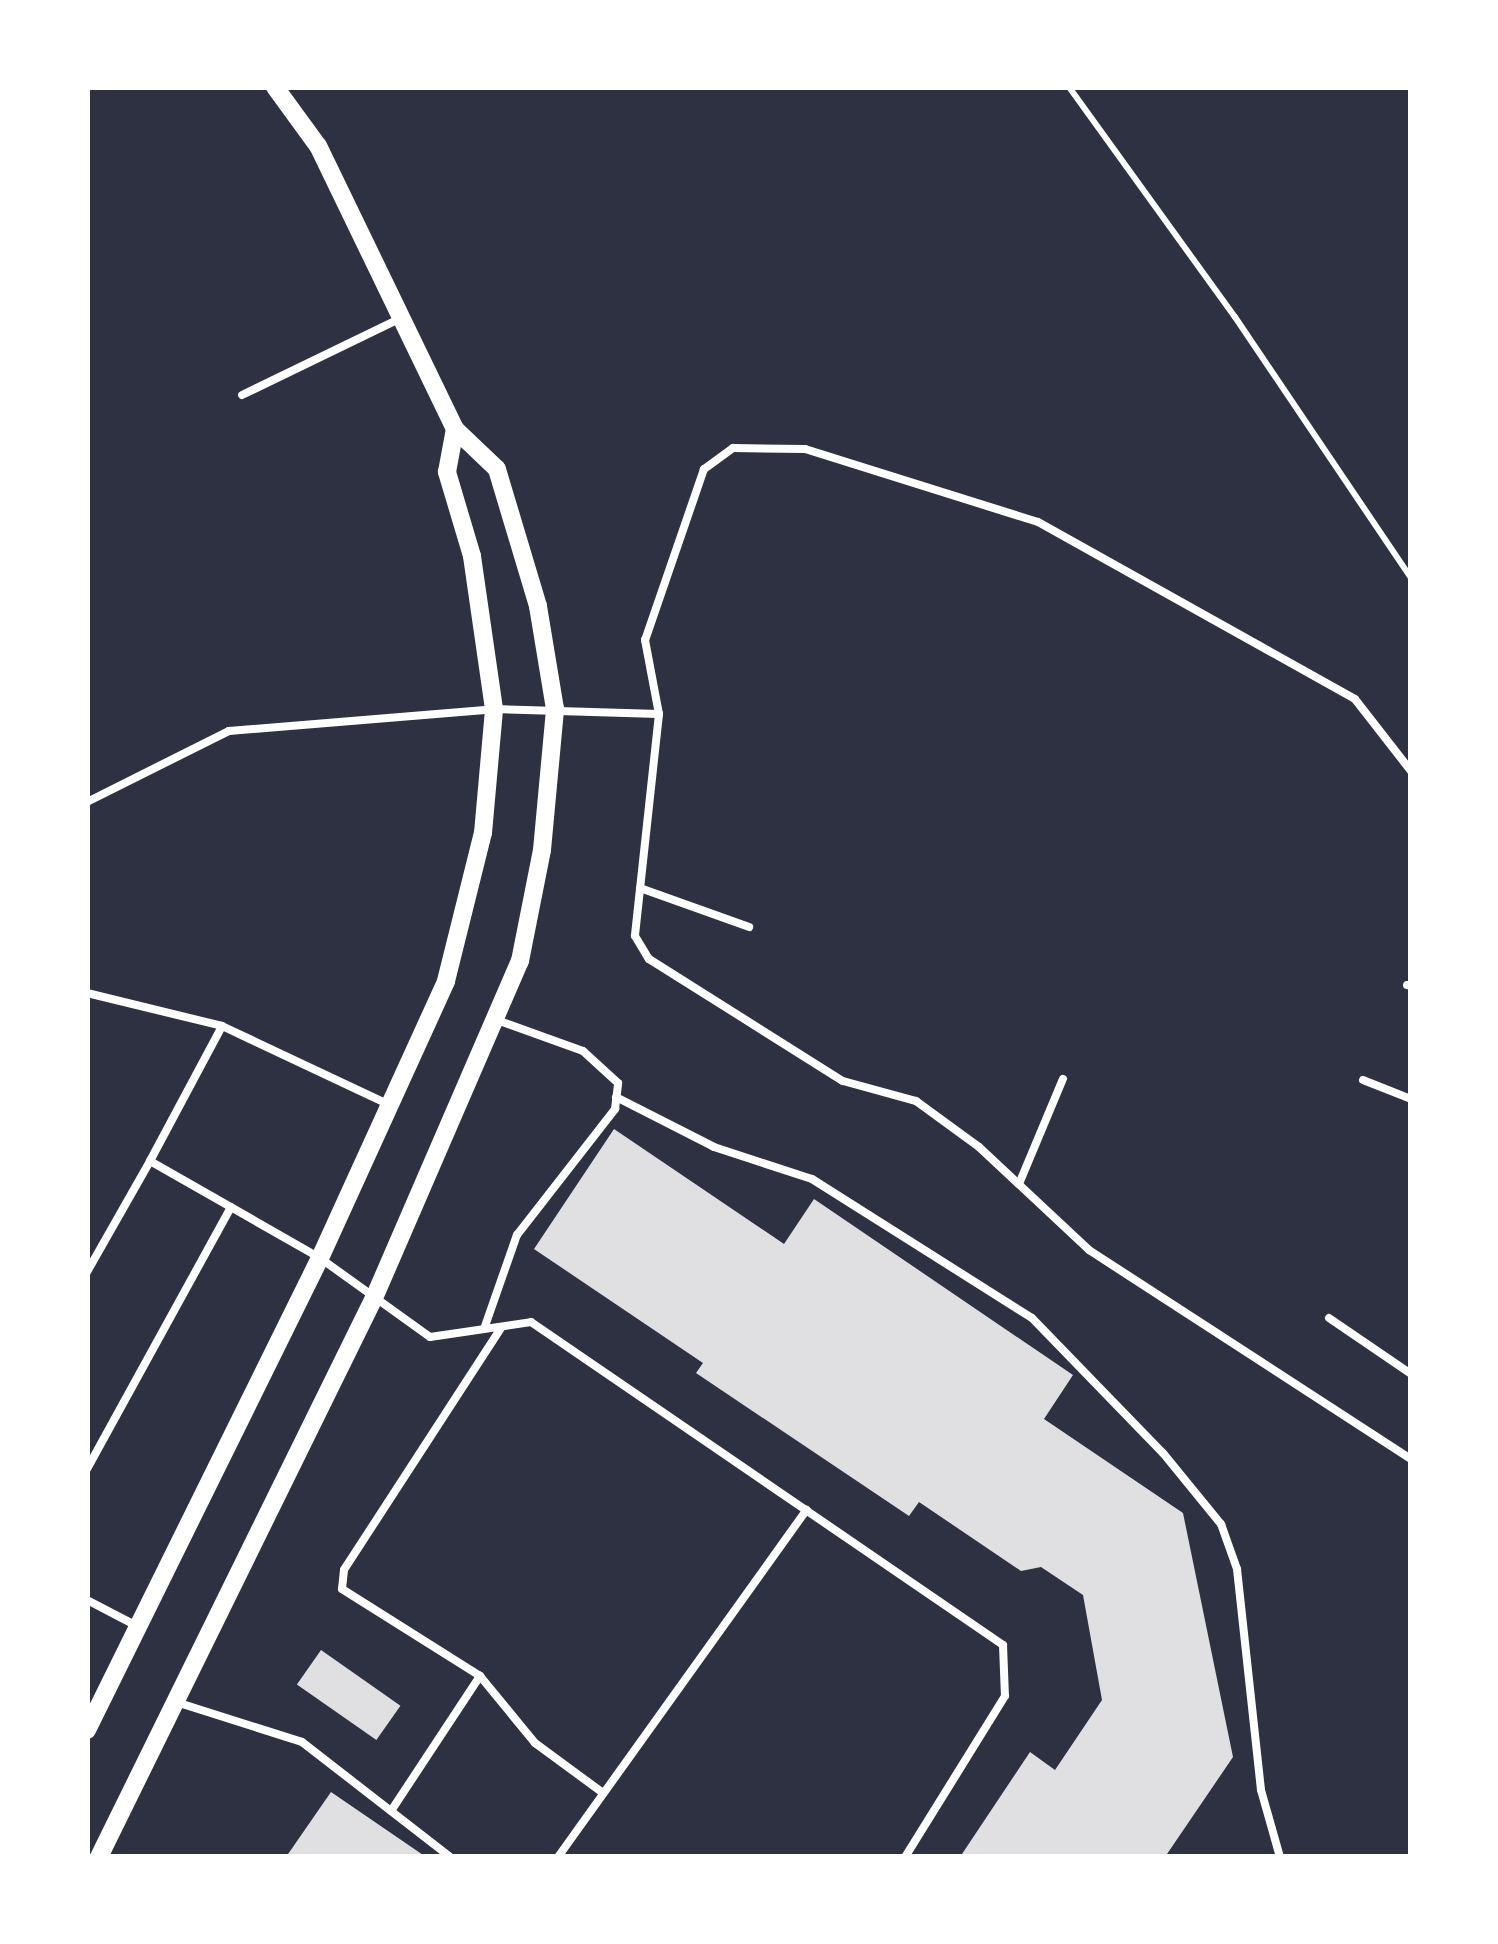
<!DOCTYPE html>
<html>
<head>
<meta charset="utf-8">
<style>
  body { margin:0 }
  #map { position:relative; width:1498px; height:1944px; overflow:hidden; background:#2d3142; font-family:"Nunito Sans",sans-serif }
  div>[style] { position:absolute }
  .building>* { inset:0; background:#e0e0e3; transform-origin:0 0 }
  .path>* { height:6px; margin:-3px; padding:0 3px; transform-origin:3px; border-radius:3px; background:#fff }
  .service>* { height:8px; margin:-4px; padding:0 4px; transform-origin:4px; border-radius:4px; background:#fff }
  .tertiary>* { height:18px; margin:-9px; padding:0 9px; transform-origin:9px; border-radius:9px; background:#fff }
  span { translate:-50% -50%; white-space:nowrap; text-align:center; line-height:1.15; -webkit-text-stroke:9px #fff; paint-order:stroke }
  .frame { position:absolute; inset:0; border:90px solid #fff; pointer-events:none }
</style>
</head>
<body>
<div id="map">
  <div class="building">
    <div style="clip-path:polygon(614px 1129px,784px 1244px,814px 1199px,1073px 1375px,1044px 1419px,1183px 1513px,1233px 1757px,1165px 1857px,960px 1857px,1030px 1752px,1055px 1770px,1102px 1700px,1083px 1595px,1041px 1567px,1021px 1571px,919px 1502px,909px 1516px,696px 1373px,703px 1363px,534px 1249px)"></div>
    <div style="left:321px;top:1650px;width:97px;height:42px;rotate:35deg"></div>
    <div style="clip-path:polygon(331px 1792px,426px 1857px,286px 1857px)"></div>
  </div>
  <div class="path">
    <div style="left:1069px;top:87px;width:284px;rotate:54.2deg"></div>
    <div style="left:1235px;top:317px;width:315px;rotate:56deg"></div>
  </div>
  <div class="service">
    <div style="left:242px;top:395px;width:177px;rotate:-25.8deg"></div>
    <div style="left:1411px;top:771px;width:91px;rotate:-127.9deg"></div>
    <div style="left:1355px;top:699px;width:363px;rotate:-150.8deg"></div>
    <div style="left:1038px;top:522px;width:244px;rotate:-162.6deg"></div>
    <div style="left:805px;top:449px;width:72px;rotate:-179.2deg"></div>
    <div style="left:733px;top:448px;width:36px;rotate:144deg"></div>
    <div style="left:704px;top:469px;width:181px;rotate:109deg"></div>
    <div style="left:645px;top:640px;width:75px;rotate:79.3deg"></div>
    <div style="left:659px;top:714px;width:223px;rotate:96.2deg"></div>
    <div style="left:635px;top:936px;width:27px;rotate:59deg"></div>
    <div style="left:649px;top:959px;width:229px;rotate:32.2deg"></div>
    <div style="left:843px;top:1081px;width:76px;rotate:15.3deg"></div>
    <div style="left:916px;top:1101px;width:78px;rotate:36.1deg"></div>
    <div style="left:979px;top:1147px;width:151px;rotate:43.1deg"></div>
    <div style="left:1089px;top:1250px;width:384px;rotate:33deg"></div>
    <div style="left:87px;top:802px;width:159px;rotate:-26.6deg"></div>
    <div style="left:229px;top:731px;width:266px;rotate:-4.7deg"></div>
    <div style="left:494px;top:709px;width:165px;rotate:1.7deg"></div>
    <div style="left:640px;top:888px;width:116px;rotate:19.7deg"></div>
    <div style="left:1407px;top:985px;width:4px;rotate:14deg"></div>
    <div style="left:87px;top:993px;width:139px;rotate:13.7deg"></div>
    <div style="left:1363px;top:1080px;width:52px;rotate:21.6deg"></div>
    <div style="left:616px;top:1097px;width:110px;rotate:27deg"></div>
    <div style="left:714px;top:1147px;width:103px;rotate:18.1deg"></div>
    <div style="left:812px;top:1179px;width:260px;rotate:32.3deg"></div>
    <div style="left:1032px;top:1318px;width:188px;rotate:45.9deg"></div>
    <div style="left:1163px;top:1453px;width:92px;rotate:50.8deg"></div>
    <div style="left:1221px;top:1524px;width:48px;rotate:70.4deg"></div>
    <div style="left:1237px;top:1569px;width:222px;rotate:83.8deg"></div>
    <div style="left:1261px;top:1790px;width:70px;rotate:74.2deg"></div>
    <div style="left:150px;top:1161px;width:153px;rotate:-61.9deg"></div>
    <div style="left:222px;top:1026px;width:181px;rotate:25.2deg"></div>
    <div style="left:1019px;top:1184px;width:114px;rotate:-67.3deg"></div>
    <div style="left:87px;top:1272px;width:128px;rotate:-60.4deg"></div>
    <div style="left:150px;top:1161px;width:196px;rotate:29.7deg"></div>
    <div style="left:320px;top:1258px;width:135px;rotate:35.7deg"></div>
    <div style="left:430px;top:1337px;width:102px;rotate:-8.4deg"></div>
    <div style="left:531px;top:1322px;width:572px;rotate:34.38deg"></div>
    <div style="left:1003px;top:1645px;width:51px;rotate:87.8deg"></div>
    <div style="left:1005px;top:1696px;width:190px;rotate:121.8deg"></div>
    <div style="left:1329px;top:1318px;width:99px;rotate:34.3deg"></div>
    <div style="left:501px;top:1328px;width:288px;rotate:123deg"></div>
    <div style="left:344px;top:1570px;width:19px;rotate:96deg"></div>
    <div style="left:342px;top:1589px;width:163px;rotate:32.2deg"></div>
    <div style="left:480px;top:1676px;width:87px;rotate:50.6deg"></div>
    <div style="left:535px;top:1743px;width:84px;rotate:36.3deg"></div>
    <div style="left:484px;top:1329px;width:100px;rotate:-70.7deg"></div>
    <div style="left:517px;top:1235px;width:160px;rotate:-52.1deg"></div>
    <div style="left:615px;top:1109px;width:26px;rotate:-83deg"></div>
    <div style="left:618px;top:1083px;width:47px;rotate:-137.6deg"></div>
    <div style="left:583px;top:1051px;width:91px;rotate:-160.2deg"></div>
    <div style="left:87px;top:1469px;width:299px;rotate:-61.2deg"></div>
    <div style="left:87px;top:1600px;width:56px;rotate:27.5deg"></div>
    <div style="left:176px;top:1702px;width:132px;rotate:17.6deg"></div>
    <div style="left:302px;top:1742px;width:187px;rotate:37.8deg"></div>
    <div style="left:391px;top:1811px;width:162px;rotate:-56.6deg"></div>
    <div style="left:558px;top:1857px;width:427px;rotate:-54.4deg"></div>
  </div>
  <div class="tertiary">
    <div style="left:87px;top:1730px;width:526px;rotate:-63.73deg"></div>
    <div style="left:320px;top:1258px;width:304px;rotate:-65.5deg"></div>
    <div style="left:446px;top:981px;width:153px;rotate:-76deg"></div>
    <div style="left:483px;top:833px;width:124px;rotate:-84.9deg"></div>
    <div style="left:494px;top:709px;width:155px;rotate:-98.2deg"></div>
    <div style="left:472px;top:556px;width:88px;rotate:-106.6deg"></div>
    <div style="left:447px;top:472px;width:44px;rotate:-79.5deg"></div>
    <div style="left:99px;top:1857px;width:623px;rotate:-63.81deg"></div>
    <div style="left:374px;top:1298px;width:367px;rotate:-66.6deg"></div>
    <div style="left:520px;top:961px;width:113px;rotate:-78.8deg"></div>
    <div style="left:542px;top:850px;width:142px;rotate:-84.7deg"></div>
    <div style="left:555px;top:709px;width:104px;rotate:-99.4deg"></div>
    <div style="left:538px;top:606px;width:143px;rotate:-106.7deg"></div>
    <div style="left:497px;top:469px;width:58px;rotate:-136.4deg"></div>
    <div style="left:455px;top:429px;width:314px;rotate:-115.8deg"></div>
    <div style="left:318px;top:146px;width:73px;rotate:-126.1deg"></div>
  </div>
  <div class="frame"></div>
</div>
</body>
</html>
